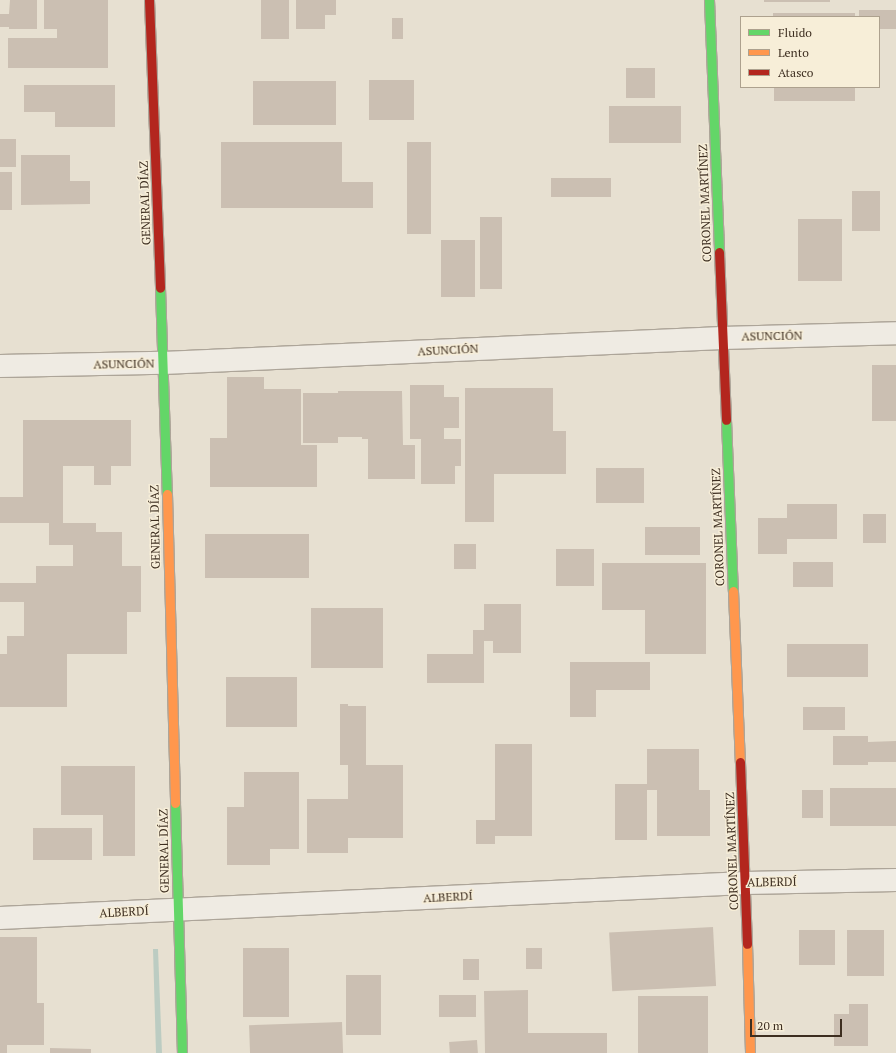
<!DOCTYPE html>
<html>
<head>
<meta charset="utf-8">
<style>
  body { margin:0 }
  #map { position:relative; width:896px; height:1053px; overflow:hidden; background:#e7e0d1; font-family:"PT Serif",serif }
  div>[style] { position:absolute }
  .water>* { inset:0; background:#bcccc2 }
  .building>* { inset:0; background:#cbbfb2; transform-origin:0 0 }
  .roads { filter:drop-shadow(1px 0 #ada599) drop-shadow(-1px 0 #ada599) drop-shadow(0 1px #ada599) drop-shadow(0 -1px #ada599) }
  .street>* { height:22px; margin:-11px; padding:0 11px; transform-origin:11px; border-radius:11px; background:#efebe3 }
  .fast>* { height:9px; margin:-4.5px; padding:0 4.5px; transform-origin:4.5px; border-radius:4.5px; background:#63d668 }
  .slow>* { height:9px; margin:-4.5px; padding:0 4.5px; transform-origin:4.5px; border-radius:4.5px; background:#ff974d }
  .jam>* { height:9px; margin:-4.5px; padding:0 4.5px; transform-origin:4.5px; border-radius:4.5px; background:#b3261e }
  span { translate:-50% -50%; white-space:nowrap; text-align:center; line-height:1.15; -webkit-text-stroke:3px #f7eed8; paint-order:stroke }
  .street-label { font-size:12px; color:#3d2e20 }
  .legend { position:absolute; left:740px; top:16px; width:140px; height:72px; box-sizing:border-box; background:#f7eed8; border:1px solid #ada18e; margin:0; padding:5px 7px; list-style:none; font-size:12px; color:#3d2e20 }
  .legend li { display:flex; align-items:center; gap:8px; height:20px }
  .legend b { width:20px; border:1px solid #ada18e }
  .scale { position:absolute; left:750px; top:1019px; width:92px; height:18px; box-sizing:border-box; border:2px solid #3d2e20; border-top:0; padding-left:5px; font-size:12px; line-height:14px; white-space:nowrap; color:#3d2e20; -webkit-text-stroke:3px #f7eed8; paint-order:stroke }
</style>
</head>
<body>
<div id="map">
  <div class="water">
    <div style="clip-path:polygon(153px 949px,158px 949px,162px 1053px,156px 1053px)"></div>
  </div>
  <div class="building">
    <div style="clip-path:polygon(10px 0,37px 0,37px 29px,9px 29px,9px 27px,0 27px,0 14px,9px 14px)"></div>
    <div style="clip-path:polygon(44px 0,108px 0,108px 68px,8px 68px,8px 38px,57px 38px,57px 29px,44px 29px)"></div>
    <div style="left:261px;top:0;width:28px;height:39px"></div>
    <div style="clip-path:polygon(296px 0,336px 0,336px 15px,325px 15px,325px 29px,296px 29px)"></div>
    <div style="left:764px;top:0;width:66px;height:2px"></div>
    <div style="clip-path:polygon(859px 10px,896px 10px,896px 29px,879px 29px,879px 17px,859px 17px)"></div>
    <div style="left:773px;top:13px;width:82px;height:4px"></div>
    <div style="left:392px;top:18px;width:11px;height:21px"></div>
    <div style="left:626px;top:68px;width:29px;height:30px"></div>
    <div style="left:369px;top:80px;width:45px;height:40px"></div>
    <div style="left:253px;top:81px;width:83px;height:44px"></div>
    <div style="clip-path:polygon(24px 85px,115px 85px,115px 127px,55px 127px,55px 112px,24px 112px)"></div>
    <div style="left:774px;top:87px;width:81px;height:14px"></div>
    <div style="left:609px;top:106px;width:72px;height:37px"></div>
    <div style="left:0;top:139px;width:16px;height:28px"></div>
    <div style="clip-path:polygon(221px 142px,342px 142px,342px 182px,373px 182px,373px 208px,221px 208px)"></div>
    <div style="left:407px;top:142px;width:24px;height:92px"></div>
    <div style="clip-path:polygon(21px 155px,70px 155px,70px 181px,90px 181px,90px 204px,21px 205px)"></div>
    <div style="left:0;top:172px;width:12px;height:38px"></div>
    <div style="left:551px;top:178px;width:60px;height:19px"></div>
    <div style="left:852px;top:191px;width:28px;height:40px"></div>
    <div style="left:480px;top:217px;width:22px;height:72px"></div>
    <div style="left:798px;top:219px;width:44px;height:62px"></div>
    <div style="left:441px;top:240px;width:34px;height:57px"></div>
    <div style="left:872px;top:365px;width:24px;height:56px"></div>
    <div style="clip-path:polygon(227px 377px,264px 377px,264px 389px,301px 389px,301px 445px,317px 445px,317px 487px,210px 487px,210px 438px,227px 438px)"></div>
    <div style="clip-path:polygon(410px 385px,444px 385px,444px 397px,459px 397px,459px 428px,444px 428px,444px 439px,461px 439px,461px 466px,455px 466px,455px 484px,421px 484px,421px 439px,410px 439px)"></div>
    <div style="clip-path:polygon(465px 388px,553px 388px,553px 431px,566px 431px,566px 474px,494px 474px,494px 522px,465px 522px)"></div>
    <div style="clip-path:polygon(338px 391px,402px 391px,403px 445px,415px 445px,415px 479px,368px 479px,368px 439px,362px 439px,362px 437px,338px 437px,338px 443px,303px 443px,303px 393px,338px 393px)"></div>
    <div style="clip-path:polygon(23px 420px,131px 420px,131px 466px,111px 466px,111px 485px,94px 485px,94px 466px,63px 466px,63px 523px,96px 523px,96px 532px,122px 532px,122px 566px,141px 566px,141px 612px,127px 612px,127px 654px,67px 654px,67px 707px,0 707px,0 654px,7px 654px,7px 636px,24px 636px,24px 602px,0 602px,0 583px,36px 583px,36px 566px,73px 566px,73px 545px,49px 545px,49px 523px,0 523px,0 497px,23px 497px)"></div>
    <div style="left:596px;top:468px;width:48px;height:35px"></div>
    <div style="clip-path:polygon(787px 504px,837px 504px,837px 539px,787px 539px,787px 554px,758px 554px,758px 518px,787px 518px)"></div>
    <div style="left:863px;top:514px;width:23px;height:29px"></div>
    <div style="left:645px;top:527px;width:55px;height:28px"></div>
    <div style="left:205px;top:534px;width:104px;height:44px"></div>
    <div style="left:454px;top:544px;width:22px;height:25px"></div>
    <div style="left:556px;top:549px;width:38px;height:37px"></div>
    <div style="left:793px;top:562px;width:40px;height:25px"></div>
    <div style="clip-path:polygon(602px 563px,706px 563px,706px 654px,645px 654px,645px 610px,602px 610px)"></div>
    <div style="clip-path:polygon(484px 604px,521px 604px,521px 653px,493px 653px,493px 641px,484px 641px,484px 683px,427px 683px,427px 654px,473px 654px,473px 630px,484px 630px)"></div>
    <div style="left:311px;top:608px;width:72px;height:60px"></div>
    <div style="left:787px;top:644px;width:81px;height:33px"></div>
    <div style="clip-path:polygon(570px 662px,650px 662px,650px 690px,596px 690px,596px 717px,570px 717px)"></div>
    <div style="left:226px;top:677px;width:71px;height:50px"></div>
    <div style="clip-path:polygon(340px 704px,348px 704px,348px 706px,366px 706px,366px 765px,403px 765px,403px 838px,348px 838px,348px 853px,307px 853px,307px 799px,348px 799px,348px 765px,340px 765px)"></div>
    <div style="left:803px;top:707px;width:42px;height:23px"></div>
    <div style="clip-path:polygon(833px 736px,868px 736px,868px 742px,896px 741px,896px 762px,868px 762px,868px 765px,833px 765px)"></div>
    <div style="clip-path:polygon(495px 744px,532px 744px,532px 836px,495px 836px,495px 844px,476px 844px,476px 820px,495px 820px)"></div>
    <div style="clip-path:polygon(647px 749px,699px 749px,699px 790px,710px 790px,710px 836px,657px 836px,657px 790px,647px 790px,647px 840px,615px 840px,615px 784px,647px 784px)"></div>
    <div style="clip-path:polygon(61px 766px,135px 766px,135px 856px,103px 856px,103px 815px,61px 815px)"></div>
    <div style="clip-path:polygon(244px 772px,299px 772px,299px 849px,270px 849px,270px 865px,227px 865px,227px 807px,244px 807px)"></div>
    <div style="left:896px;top:788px;width:38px;height:66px;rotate:90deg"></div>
    <div style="left:802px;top:790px;width:21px;height:28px"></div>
    <div style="left:33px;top:828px;width:59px;height:32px"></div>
    <div style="left:713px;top:927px;width:59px;height:104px;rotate:87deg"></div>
    <div style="left:799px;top:930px;width:36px;height:35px"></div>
    <div style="left:847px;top:930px;width:37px;height:46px"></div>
    <div style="clip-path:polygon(0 937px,37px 937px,37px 1003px,44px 1003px,44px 1045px,7px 1045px,7px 1053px,0 1053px)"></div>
    <div style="left:243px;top:948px;width:46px;height:69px"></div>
    <div style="left:526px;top:948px;width:16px;height:21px"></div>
    <div style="left:463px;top:959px;width:16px;height:21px"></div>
    <div style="left:346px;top:975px;width:35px;height:60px"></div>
    <div style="clip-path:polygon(528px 990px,528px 1033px,607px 1033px,607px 1053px,485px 1053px,484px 991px)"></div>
    <div style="left:439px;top:995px;width:37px;height:22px"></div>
    <div style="left:638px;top:996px;width:70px;height:57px"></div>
    <div style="clip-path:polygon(849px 1004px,868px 1004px,868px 1046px,834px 1046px,834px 1014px,849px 1014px)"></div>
    <div style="left:342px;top:1022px;width:31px;height:93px;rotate:88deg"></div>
    <div style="left:477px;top:1040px;width:13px;height:28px;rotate:86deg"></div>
    <div style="clip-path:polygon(50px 1048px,91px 1049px,91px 1053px,50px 1053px)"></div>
  </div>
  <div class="roads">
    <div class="street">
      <div style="left:0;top:366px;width:163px;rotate:-1.1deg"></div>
      <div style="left:163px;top:363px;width:560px;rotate:-2.56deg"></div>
      <div style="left:722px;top:338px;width:174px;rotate:-1.6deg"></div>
      <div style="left:0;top:918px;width:746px;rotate:-2.69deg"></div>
      <div style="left:745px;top:883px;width:151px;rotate:-1.1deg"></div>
    </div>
    <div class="fast">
      <div style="left:709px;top:0;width:252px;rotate:87.7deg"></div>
      <div style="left:160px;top:288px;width:206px;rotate:88.1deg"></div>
      <div style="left:726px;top:420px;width:171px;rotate:87.7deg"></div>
      <div style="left:175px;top:803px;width:250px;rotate:88.4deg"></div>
    </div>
    <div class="slow">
      <div style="left:167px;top:494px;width:309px;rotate:88.5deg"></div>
      <div style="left:733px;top:591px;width:171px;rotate:87.7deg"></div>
      <div style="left:747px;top:944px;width:109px;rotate:88.4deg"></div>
    </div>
    <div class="jam">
      <div style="left:149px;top:0;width:288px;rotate:87.8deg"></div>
      <div style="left:719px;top:252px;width:168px;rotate:87.6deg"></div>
      <div style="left:740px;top:762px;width:182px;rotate:87.8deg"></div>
    </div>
  </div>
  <div class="street-label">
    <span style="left:145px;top:203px;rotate:-92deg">GENERAL DÍAZ</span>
    <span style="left:705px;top:203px;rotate:-92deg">CORONEL MARTÍNEZ</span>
    <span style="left:772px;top:336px;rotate:-1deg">ASUNCIÓN</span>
    <span style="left:448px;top:350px;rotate:-3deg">ASUNCIÓN</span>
    <span style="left:124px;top:364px;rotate:-1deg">ASUNCIÓN</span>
    <span style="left:155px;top:527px;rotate:-91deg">GENERAL DÍAZ</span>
    <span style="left:718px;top:527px;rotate:-92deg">CORONEL MARTÍNEZ</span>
    <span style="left:164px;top:851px;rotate:-91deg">GENERAL DÍAZ</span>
    <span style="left:732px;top:851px;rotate:-92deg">CORONEL MARTÍNEZ</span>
    <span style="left:772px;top:882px;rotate:-1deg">ALBERDÍ</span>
    <span style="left:448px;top:897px;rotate:-3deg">ALBERDÍ</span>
    <span style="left:124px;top:912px;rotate:-3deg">ALBERDÍ</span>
  </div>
  <ul class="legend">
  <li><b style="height:5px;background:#63d668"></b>Fluido</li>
  <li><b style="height:5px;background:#ff974d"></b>Lento</li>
  <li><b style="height:5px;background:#b3261e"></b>Atasco</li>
  </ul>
  <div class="scale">20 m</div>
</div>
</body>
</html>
